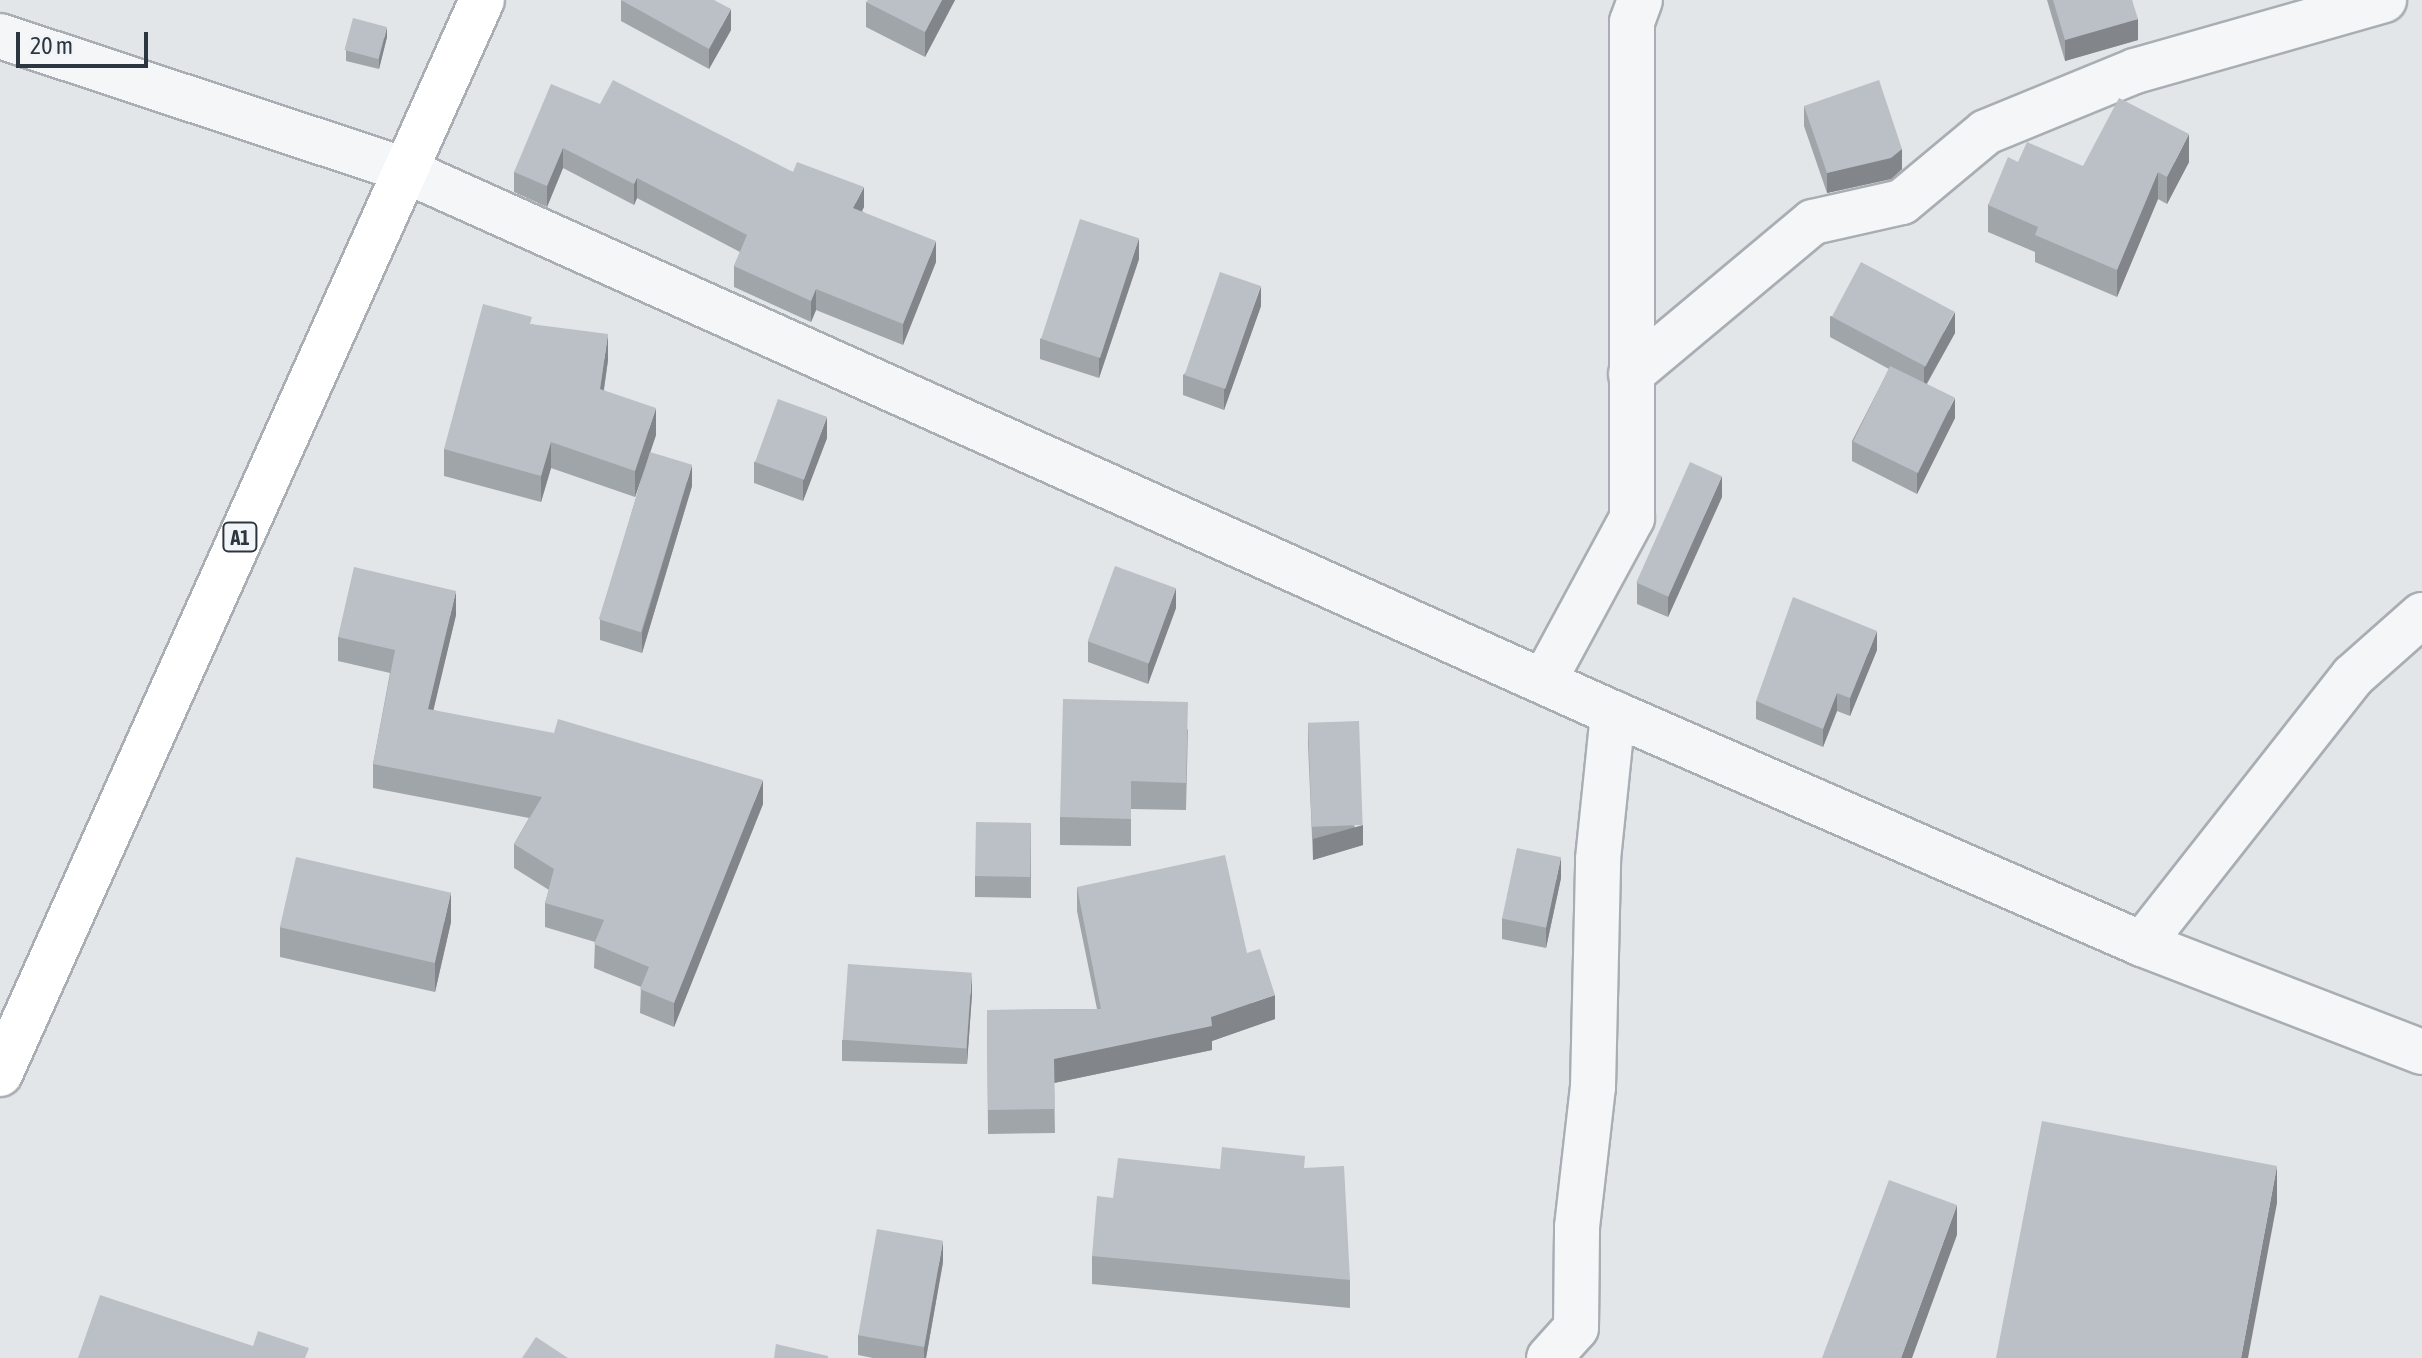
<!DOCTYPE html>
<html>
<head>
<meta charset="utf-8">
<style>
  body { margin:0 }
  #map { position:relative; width:2422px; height:1358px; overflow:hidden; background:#e2e6e9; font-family:"Asap Condensed",sans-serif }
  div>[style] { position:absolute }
  .roads { filter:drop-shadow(2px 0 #a8aeb3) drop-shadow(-2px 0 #a8aeb3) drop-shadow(0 2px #a8aeb3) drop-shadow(0 -2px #a8aeb3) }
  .minor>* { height:44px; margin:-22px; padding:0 22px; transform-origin:22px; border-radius:22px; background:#f5f6f8 }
  .trunk>* { height:44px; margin:-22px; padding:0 22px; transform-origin:22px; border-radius:22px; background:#fff }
  .wall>* { inset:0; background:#a0a5aa }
  .shaded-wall>* { inset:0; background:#82868b }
  .building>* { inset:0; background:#bac0c6; transform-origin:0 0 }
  span { translate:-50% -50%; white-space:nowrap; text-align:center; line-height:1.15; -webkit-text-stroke:8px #f2f5f7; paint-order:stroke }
  .shield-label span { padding:2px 6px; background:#f2f5f7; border:2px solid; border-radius:6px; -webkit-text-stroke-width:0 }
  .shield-label { font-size:20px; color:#2c3640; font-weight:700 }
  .scale { position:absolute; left:16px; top:32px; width:132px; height:36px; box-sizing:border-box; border:4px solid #2c3640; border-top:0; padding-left:10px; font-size:24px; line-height:28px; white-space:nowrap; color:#2c3640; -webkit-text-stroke:6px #f2f5f7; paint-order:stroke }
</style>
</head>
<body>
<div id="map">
  <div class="roads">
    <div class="minor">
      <div style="left:0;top:36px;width:426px;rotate:18.3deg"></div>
      <div style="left:404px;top:170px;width:1325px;rotate:24.19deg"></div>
      <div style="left:1613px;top:713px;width:577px;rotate:23.59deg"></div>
      <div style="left:2142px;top:944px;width:300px;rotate:21.1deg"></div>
      <div style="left:1631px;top:374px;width:237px;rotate:-39.9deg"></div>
      <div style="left:1813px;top:222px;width:91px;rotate:-12.7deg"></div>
      <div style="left:1902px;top:202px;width:109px;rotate:-39.8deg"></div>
      <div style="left:1986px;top:132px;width:161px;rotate:-22.3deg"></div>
      <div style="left:2135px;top:71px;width:259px;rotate:-15.9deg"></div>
      <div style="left:1545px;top:679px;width:183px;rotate:-61.6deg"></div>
      <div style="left:1632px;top:518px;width:496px;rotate:-90deg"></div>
      <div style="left:1632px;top:22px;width:23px;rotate:-70deg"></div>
      <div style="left:2142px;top:944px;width:341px;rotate:-51.8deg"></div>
      <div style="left:2353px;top:676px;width:92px;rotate:-41.5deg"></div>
      <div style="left:1549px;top:1358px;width:40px;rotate:-48deg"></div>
      <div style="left:1576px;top:1328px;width:101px;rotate:-89.4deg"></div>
      <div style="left:1577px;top:1227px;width:141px;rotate:-83.5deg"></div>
      <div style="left:1593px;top:1087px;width:228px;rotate:-88.7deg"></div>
      <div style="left:1598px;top:859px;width:147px;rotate:-84.1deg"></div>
    </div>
    <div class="trunk">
      <div style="left:0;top:1074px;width:1177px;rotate:-65.83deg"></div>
    </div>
  </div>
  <div class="wall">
    <div style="clip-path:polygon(621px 0,731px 30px,709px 69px,621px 21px)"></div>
    <div style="clip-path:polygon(955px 0,925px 57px,866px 27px,866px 2px)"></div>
    <div style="clip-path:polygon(2047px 0,2132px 0,2138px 40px,2065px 61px)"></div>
    <div style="clip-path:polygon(387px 37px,379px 69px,346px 61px,346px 50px)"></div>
    <div style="clip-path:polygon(600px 104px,793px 172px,864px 207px,862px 211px,936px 262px,903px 345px,816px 310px,811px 322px,734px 287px,734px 266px,740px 252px,637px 198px,634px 205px,563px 168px,547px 207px,514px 192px,514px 172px)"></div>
    <div style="clip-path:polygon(1804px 106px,1902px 169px,1891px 179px,1827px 193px,1804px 126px)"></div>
    <div style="clip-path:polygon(2018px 162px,2083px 166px,2189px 162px,2167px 204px,2158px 199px,2117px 297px,2035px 262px,2035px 252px,1988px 232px,1988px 205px)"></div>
    <div style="clip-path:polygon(1139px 259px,1099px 378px,1040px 359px,1040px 339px)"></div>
    <div style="clip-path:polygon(1261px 306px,1224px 410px,1183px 395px,1183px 375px)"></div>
    <div style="clip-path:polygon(1830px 316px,1955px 333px,1927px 384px,1955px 418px,1917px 494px,1852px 461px,1852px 441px,1889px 369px,1830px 337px)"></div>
    <div style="clip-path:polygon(532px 324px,608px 360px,604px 390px,656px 435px,650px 453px,692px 486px,642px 653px,600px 640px,600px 620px,645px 467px,635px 497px,551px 468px,541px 502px,444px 476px,444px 449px)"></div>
    <div style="clip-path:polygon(827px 438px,803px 501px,754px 483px,754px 462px)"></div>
    <div style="clip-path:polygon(1722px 497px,1668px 617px,1637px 604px,1637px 583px)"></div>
    <div style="clip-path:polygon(1176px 608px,1148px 684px,1088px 662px,1088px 641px)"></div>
    <div style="clip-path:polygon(456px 615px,433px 710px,763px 804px,674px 1027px,640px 1013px,641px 987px,594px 968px,595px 942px,545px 927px,545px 903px,549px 890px,514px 868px,514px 844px,529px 818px,373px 788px,373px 764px,390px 673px,338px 661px,338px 637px)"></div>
    <div style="clip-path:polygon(1877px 650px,1850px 716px,1837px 711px,1823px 747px,1756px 719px,1756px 701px)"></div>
    <div style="clip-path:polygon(1308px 723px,1363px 845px,1313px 860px,1308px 744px)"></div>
    <div style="clip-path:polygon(1188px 729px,1186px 810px,1131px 809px,1131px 846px,1060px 845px,1060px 817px)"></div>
    <div style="clip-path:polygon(1031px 823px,1031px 898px,975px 897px,975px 876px)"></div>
    <div style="clip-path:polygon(1561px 878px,1546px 948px,1502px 939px,1502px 918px)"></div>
    <div style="clip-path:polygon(1077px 887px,1275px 1019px,1212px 1041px,1212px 1050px,1054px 1083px,1055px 1133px,988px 1134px,987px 1010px,1097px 1009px,1077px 911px)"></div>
    <div style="clip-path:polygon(451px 922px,435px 992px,280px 957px,280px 927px)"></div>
    <div style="clip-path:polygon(972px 994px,967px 1064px,842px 1061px,842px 1040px)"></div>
    <div style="clip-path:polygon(1305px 1168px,1350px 1280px,1350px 1308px,1092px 1284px,1092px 1256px,1113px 1198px,1220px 1169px)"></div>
    <div style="clip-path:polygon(943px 1262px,926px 1358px,873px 1358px,858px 1355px,858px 1335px)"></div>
  </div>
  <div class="shaded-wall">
    <div style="clip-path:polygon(942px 0,955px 0,925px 57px,925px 32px)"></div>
    <div style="clip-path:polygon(731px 9px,731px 30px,709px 69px,709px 49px)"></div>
    <div style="clip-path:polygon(2138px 19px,2138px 40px,2065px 61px,2065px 40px)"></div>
    <div style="clip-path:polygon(387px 27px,387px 37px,379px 69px,379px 59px)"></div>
    <div style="clip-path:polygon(2189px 134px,2189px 162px,2167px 204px,2167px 177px)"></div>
    <div style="clip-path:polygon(563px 148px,563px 168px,547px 207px,547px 186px)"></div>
    <div style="clip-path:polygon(1902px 149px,1902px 169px,1891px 179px,1827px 193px,1827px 173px)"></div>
    <div style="clip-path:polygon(2158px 172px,2158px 199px,2117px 297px,2117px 270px)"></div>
    <div style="clip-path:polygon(637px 178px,637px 198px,634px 205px,634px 184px)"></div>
    <div style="clip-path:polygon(864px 187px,864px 207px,853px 228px,853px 208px)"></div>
    <div style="clip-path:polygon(1139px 238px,1139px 259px,1099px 378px,1099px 358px)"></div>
    <div style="clip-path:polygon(936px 241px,936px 262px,903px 345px,903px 324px)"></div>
    <div style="clip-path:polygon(1261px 286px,1261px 306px,1224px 410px,1224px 389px)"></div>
    <div style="clip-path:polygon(816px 289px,816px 310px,811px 322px,811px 301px)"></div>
    <div style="clip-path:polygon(1955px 312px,1955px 333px,1924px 388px,1924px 368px)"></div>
    <div style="clip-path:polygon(608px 334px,608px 360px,600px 415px,600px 389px)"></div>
    <div style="clip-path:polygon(1955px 398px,1955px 418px,1917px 494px,1917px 473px)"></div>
    <div style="clip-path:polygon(656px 408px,656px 435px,635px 497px,635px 471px)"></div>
    <div style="clip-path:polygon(827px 417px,827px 438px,803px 501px,803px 480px)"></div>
    <div style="clip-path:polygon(551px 442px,551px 468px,541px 502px,541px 476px)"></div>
    <div style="clip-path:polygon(692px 465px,692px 486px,642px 653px,642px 632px)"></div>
    <div style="clip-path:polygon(1722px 476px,1722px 497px,1668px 617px,1668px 597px)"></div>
    <div style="clip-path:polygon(1176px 588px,1176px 608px,1148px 684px,1148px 664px)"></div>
    <div style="clip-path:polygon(456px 591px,456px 615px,428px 733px,428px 709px)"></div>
    <div style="clip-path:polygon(1877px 631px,1877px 650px,1850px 716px,1850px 698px)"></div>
    <div style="clip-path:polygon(1837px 693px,1837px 711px,1823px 747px,1823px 729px)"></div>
    <div style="clip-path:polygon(763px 780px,763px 804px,674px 1027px,674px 1003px)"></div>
    <div style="clip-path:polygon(1363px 825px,1363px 845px,1313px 860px,1313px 839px)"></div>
    <div style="clip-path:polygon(1561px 857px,1561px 878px,1546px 948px,1546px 927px)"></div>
    <div style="clip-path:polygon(451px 892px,451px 922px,435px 992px,435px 962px)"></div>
    <div style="clip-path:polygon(972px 973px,972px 994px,967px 1064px,967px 1043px)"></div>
    <div style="clip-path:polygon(1275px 995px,1275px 1019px,1212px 1041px,1212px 1050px,1054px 1083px,1054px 1059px,1211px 1017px)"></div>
    <div style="clip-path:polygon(2277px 1166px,2277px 1203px,2248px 1358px,2241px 1358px)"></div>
    <div style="clip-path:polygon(1957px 1205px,1957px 1235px,1912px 1358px,1901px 1358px)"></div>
    <div style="clip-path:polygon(943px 1241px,943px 1262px,926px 1358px,924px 1358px,924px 1347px)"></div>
  </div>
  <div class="building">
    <div style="clip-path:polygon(621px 0,714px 0,731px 9px,709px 49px)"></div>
    <div style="clip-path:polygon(868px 0,942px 0,925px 32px,866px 2px)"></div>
    <div style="clip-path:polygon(2053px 0,2132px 0,2138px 19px,2065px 40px)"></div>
    <div style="left:353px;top:18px;width:35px;height:33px;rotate:15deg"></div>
    <div style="clip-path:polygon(613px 80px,793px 172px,797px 162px,864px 187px,853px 208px,936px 241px,903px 324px,816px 289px,811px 301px,734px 266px,747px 235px,637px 178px,634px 184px,563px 148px,547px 186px,514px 172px,551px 84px,600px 104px)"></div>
    <div style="clip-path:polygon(1879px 80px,1902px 149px,1891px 158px,1827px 173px,1804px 106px)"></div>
    <div style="clip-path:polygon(2119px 98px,2189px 134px,2167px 177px,2158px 172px,2117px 270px,2035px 235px,2038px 227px,1988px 205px,2008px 157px,2018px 162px,2027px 142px,2083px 166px)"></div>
    <div style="left:1080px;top:219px;width:62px;height:126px;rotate:18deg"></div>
    <div style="left:1861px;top:262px;width:106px;height:62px;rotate:28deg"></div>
    <div style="left:1220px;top:272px;width:43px;height:109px;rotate:19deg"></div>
    <div style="clip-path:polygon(483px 304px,532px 317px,530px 324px,608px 334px,600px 389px,656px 408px,635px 471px,551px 442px,541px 476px,444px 449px)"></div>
    <div style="left:1890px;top:366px;width:72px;height:84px;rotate:26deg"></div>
    <div style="left:778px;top:399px;width:52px;height:67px;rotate:20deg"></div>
    <div style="left:650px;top:452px;width:44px;height:175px;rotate:17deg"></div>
    <div style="left:1690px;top:462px;width:35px;height:132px;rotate:24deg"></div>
    <div style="left:1115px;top:566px;width:65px;height:80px;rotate:20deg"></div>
    <div style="clip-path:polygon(354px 567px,456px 591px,428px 709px,554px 733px,558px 719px,763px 780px,674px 1003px,640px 989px,649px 967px,594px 944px,604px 920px,545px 903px,554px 869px,514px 844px,542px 797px,373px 764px,395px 650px,338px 637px)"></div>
    <div style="clip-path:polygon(1793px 597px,1877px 631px,1850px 698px,1837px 693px,1823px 729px,1756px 701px)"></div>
    <div style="clip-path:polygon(1063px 699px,1188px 702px,1186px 783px,1131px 781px,1131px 819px,1060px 817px)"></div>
    <div style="left:1359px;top:721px;width:104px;height:51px;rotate:88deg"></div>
    <div style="left:976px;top:822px;width:55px;height:54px;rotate:1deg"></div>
    <div style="left:1517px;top:848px;width:45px;height:72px;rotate:12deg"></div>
    <div style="clip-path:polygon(1225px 855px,1247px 953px,1260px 949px,1275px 995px,1211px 1017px,1212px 1026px,1054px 1059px,1055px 1109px,988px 1110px,987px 1010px,1101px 1009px,1077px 887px)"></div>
    <div style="left:296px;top:857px;width:159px;height:72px;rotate:13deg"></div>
    <div style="left:848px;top:964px;width:124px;height:76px;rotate:4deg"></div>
    <div style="clip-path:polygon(2042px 1121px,2277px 1166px,2241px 1358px,1996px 1358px)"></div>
    <div style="clip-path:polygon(1222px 1147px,1305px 1156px,1304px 1168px,1344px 1166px,1350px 1280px,1092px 1256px,1097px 1196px,1113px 1198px,1118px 1158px,1220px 1169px)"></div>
    <div style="clip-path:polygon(1889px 1180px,1957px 1205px,1901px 1358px,1822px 1358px)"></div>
    <div style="left:877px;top:1229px;width:67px;height:108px;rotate:10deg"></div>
    <div style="clip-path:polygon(100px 1295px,253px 1346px,258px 1331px,309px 1348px,305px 1358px,78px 1358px)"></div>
    <div style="clip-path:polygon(536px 1337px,568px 1358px,522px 1358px)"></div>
    <div style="clip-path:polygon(776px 1344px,828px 1356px,828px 1358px,774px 1358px)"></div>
  </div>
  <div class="shield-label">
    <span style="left:240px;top:537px">A1</span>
  </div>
  <div class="scale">20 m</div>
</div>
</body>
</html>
